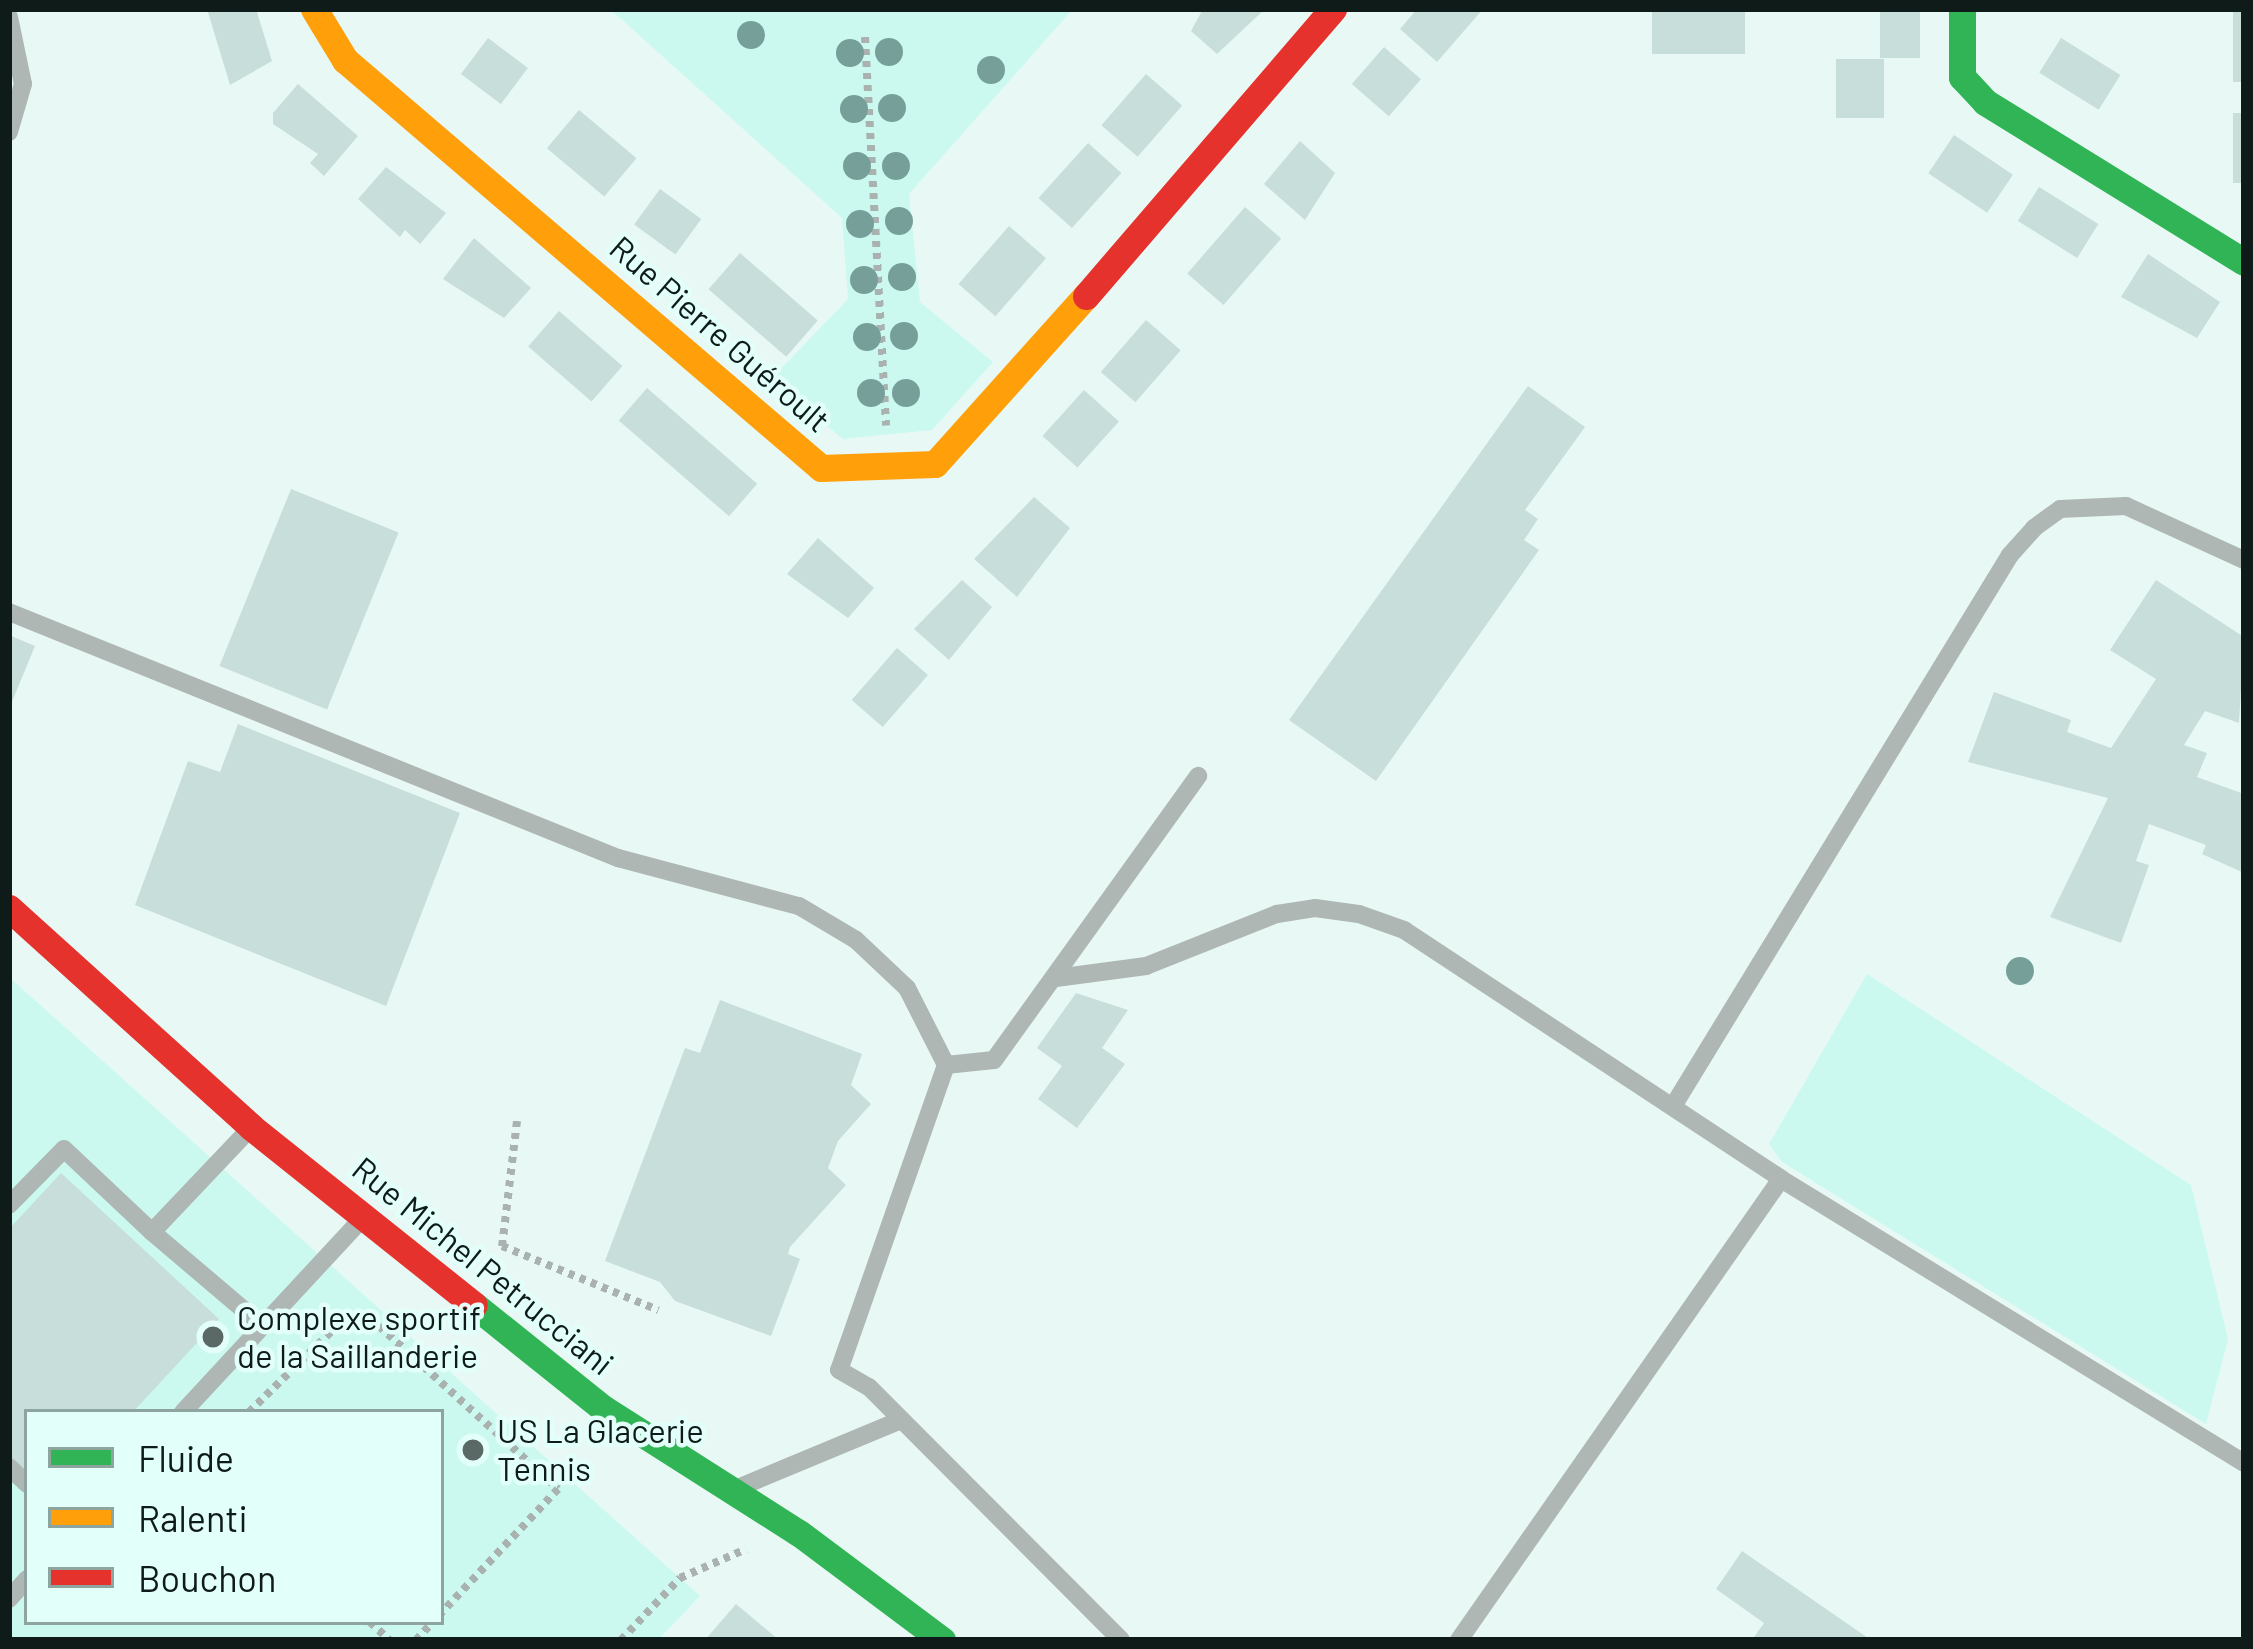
<!DOCTYPE html>
<html>
<head>
<meta charset="utf-8">
<style>
  body { margin:0 }
  #map { position:relative; width:2253px; height:1649px; overflow:hidden; background:#e8f9f5; font-family:Barlow,sans-serif }
  div>[style] { position:absolute }
  .green>* { inset:0; background:#cbf9f0 }
  .building>* { inset:0; background:#c8deda; transform-origin:0 0 }
  .path>* { height:8px; margin-top:-4px; transform-origin:0; background:repeating-linear-gradient(90deg,#a9b2af 0 6px,transparent 0 12px) }
  .lane>* { height:18px; margin:-9px; padding:0 9px; transform-origin:9px; border-radius:9px; background:#afb7b4 }
  .fast>* { height:27px; margin:-13.5px; padding:0 13.5px; transform-origin:13.5px; border-radius:13.5px; background:#30b455 }
  .slow>* { height:27px; margin:-13.5px; padding:0 13.5px; transform-origin:13.5px; border-radius:13.5px; background:#ff9f0a }
  .jam>* { height:27px; margin:-13.5px; padding:0 13.5px; transform-origin:13.5px; border-radius:13.5px; background:#e5322d }
  .trees>* { width:28px; height:28px; margin:-14px; border-radius:50%; background:#769f99 }
  .dots>* { width:33px; height:33px; translate:-50% -50%; box-sizing:border-box; border:6px solid #e2fff9; border-radius:50% }
  span { translate:-50% -50%; white-space:nowrap; text-align:center; line-height:1.15; -webkit-text-stroke:9px #e2fff9; paint-order:stroke }
  .street-label { font-size:33px; color:#0e1b19 }
  .poi-label { font-size:33px; color:#0e1b19 }
  .left { translate:0 -50%; text-align:left }
  .frame { position:absolute; inset:0; border:12px solid #0e1b19; pointer-events:none }
  .legend { position:absolute; left:24px; top:1409px; width:420px; height:216px; box-sizing:border-box; background:#e2fff9; border:3px solid #8da49f; margin:0; padding:15px 21px; list-style:none; font-size:36px; color:#0e1b19 }
  .legend li { display:flex; align-items:center; gap:24px; height:60px }
  .legend b { width:60px; border:3px solid #8da49f }
</style>
</head>
<body>
<div id="map">
  <div class="green">
    <div style="clip-path:polygon(610px 9px,1073px 9px,909px 194px,920px 302px,993px 362px,932px 430px,843px 439px,770px 380px,848px 299px,842px 218px)"></div>
    <div style="clip-path:polygon(1867px 974px,2191px 1185px,2228px 1339px,2206px 1424px,1782px 1162px,1769px 1144px)"></div>
    <div style="clip-path:polygon(evenodd,9px 977px,700px 1596px,658px 1640px,9px 1640px,9px 977px,27px 1412px,441px 1412px,441px 1622px,27px 1622px,27px 1412px)"></div>
  </div>
  <div class="building">
    <div style="clip-path:polygon(207px 9px,256px 9px,272px 61px,230px 85px)"></div>
    <div style="clip-path:polygon(1203px 9px,1265px 9px,1217px 54px,1191px 31px)"></div>
    <div style="clip-path:polygon(1417px 9px,1483px 9px,1437px 62px,1400px 29px)"></div>
    <div style="left:1652px;top:9px;width:93px;height:45px"></div>
    <div style="left:1880px;top:9px;width:40px;height:49px"></div>
    <div style="left:2233px;top:12px;width:11px;height:70px"></div>
    <div style="left:488px;top:38px;width:50px;height:45px;rotate:37deg"></div>
    <div style="left:2061px;top:38px;width:70px;height:41px;rotate:32deg"></div>
    <div style="left:1384px;top:47px;width:49px;height:49px;rotate:41deg"></div>
    <div style="left:1836px;top:59px;width:48px;height:59px"></div>
    <div style="left:1146px;top:74px;width:48px;height:68px;rotate:41deg"></div>
    <div style="clip-path:polygon(298px 84px,358px 136px,324px 176px,310px 163px,318px 154px,273px 124px,273px 113px)"></div>
    <div style="left:579px;top:110px;width:75px;height:50px;rotate:40deg"></div>
    <div style="left:2233px;top:113px;width:11px;height:70px"></div>
    <div style="left:1954px;top:135px;width:71px;height:46px;rotate:34deg"></div>
    <div style="clip-path:polygon(1300px 141px,1335px 173px,1305px 220px,1264px 184px)"></div>
    <div style="left:1088px;top:143px;width:45px;height:74px;rotate:42deg"></div>
    <div style="clip-path:polygon(386px 167px,446px 213px,420px 244px,405px 230px,400px 237px,358px 199px)"></div>
    <div style="left:2039px;top:187px;width:70px;height:40px;rotate:32deg"></div>
    <div style="left:660px;top:189px;width:51px;height:44px;rotate:36deg"></div>
    <div style="left:1245px;top:207px;width:48px;height:88px;rotate:41deg"></div>
    <div style="left:1009px;top:226px;width:49px;height:77px;rotate:41deg"></div>
    <div style="clip-path:polygon(474px 238px,531px 288px,504px 318px,443px 279px)"></div>
    <div style="left:740px;top:253px;width:103px;height:48px;rotate:41deg"></div>
    <div style="clip-path:polygon(2148px 254px,2220px 302px,2197px 338px,2121px 297px)"></div>
    <div style="left:559px;top:311px;width:84px;height:47px;rotate:41deg"></div>
    <div style="left:1146px;top:320px;width:46px;height:69px;rotate:41deg"></div>
    <div style="clip-path:polygon(1528px 386px,1585px 427px,1525px 510px,1538px 519px,1524px 540px,1539px 550px,1376px 781px,1289px 720px)"></div>
    <div style="left:647px;top:388px;width:146px;height:43px;rotate:41deg"></div>
    <div style="left:1084px;top:390px;width:47px;height:62px;rotate:42deg"></div>
    <div style="left:291px;top:489px;width:116px;height:191px;rotate:22deg"></div>
    <div style="clip-path:polygon(1034px 497px,1070px 528px,1017px 597px,974px 559px)"></div>
    <div style="clip-path:polygon(818px 538px,874px 588px,848px 618px,787px 574px)"></div>
    <div style="clip-path:polygon(962px 580px,992px 607px,949px 660px,914px 629px)"></div>
    <div style="clip-path:polygon(2156px 580px,2244px 637px,2239px 723px,2205px 711px,2184px 745px,2207px 753px,2197px 777px,2244px 794px,2244px 873px,2202px 854px,2206px 845px,2149px 824px,2136px 861px,2149px 865px,2121px 943px,2050px 917px,2108px 798px,1968px 762px,1994px 692px,2071px 720px,2067px 732px,2111px 748px,2156px 679px,2110px 650px)"></div>
    <div style="clip-path:polygon(9px 635px,35px 646px,9px 709px)"></div>
    <div style="left:897px;top:648px;width:41px;height:69px;rotate:41deg"></div>
    <div style="clip-path:polygon(238px 724px,460px 813px,386px 1006px,135px 905px,188px 761px,220px 772px)"></div>
    <div style="clip-path:polygon(1076px 993px,1128px 1010px,1102px 1048px,1125px 1064px,1077px 1128px,1038px 1099px,1062px 1066px,1037px 1048px)"></div>
    <div style="clip-path:polygon(720px 1000px,862px 1054px,851px 1085px,871px 1104px,838px 1141px,828px 1168px,846px 1185px,790px 1247px,788px 1254px,800px 1259px,771px 1336px,675px 1301px,660px 1282px,605px 1261px,685px 1048px,700px 1053px)"></div>
    <div style="clip-path:polygon(61px 1173px,219px 1319px,133px 1412px,27px 1412px,27px 1473px,9px 1456px,9px 1229px)"></div>
    <div style="clip-path:polygon(1742px 1551px,1871px 1640px,1752px 1640px,1764px 1623px,1716px 1589px)"></div>
    <div style="clip-path:polygon(736px 1604px,779px 1640px,705px 1640px)"></div>
  </div>
  <div class="path">
    <div style="left:865px;top:37px;width:389px;rotate:86.9deg"></div>
    <div style="left:517px;top:1121px;width:126px;rotate:96.8deg"></div>
    <div style="left:502px;top:1246px;width:169px;rotate:22.3deg"></div>
    <div style="left:249px;top:1412px;width:127px;rotate:-44.4deg"></div>
    <div style="left:340px;top:1323px;width:39px;rotate:4deg"></div>
    <div style="left:379px;top:1326px;width:242px;rotate:42.3deg"></div>
    <div style="left:558px;top:1489px;width:170px;rotate:133.3deg"></div>
    <div style="left:370px;top:1622px;width:26px;rotate:43deg"></div>
    <div style="left:416px;top:1640px;width:25px;rotate:-47deg"></div>
    <div style="left:621px;top:1640px;width:86px;rotate:-46.4deg"></div>
    <div style="left:680px;top:1578px;width:72px;rotate:-23.7deg"></div>
  </div>
  <div class="lane">
    <div style="left:9px;top:17px;width:68px;rotate:78.2deg"></div>
    <div style="left:23px;top:84px;width:50px;rotate:106.3deg"></div>
    <div style="left:9px;top:612px;width:657px;rotate:22deg"></div>
    <div style="left:618px;top:858px;width:187px;rotate:14.9deg"></div>
    <div style="left:799px;top:906px;width:66px;rotate:30.8deg"></div>
    <div style="left:856px;top:940px;width:70px;rotate:43.3deg"></div>
    <div style="left:907px;top:988px;width:86px;rotate:63.1deg"></div>
    <div style="left:946px;top:1065px;width:323px;rotate:109.3deg"></div>
    <div style="left:839px;top:1370px;width:34px;rotate:30deg"></div>
    <div style="left:869px;top:1387px;width:357px;rotate:45.1deg"></div>
    <div style="left:1056px;top:978px;width:91px;rotate:-7.6deg"></div>
    <div style="left:1146px;top:966px;width:141px;rotate:-21.7deg"></div>
    <div style="left:1277px;top:914px;width:38px;rotate:-9deg"></div>
    <div style="left:1315px;top:908px;width:44px;rotate:7.8deg"></div>
    <div style="left:1359px;top:914px;width:48px;rotate:19.6deg"></div>
    <div style="left:1404px;top:930px;width:452px;rotate:33.4deg"></div>
    <div style="left:946px;top:1065px;width:48px;rotate:-5.9deg"></div>
    <div style="left:994px;top:1060px;width:350px;rotate:-54.3deg"></div>
    <div style="left:1675px;top:1103px;width:642px;rotate:-58.56deg"></div>
    <div style="left:2010px;top:555px;width:36px;rotate:-48deg"></div>
    <div style="left:2034px;top:528px;width:32px;rotate:-36deg"></div>
    <div style="left:2060px;top:509px;width:66px;rotate:-2.6deg"></div>
    <div style="left:2126px;top:506px;width:130px;rotate:24.6deg"></div>
    <div style="left:9px;top:1205px;width:78px;rotate:-45.5deg"></div>
    <div style="left:64px;top:1149px;width:121px;rotate:43.3deg"></div>
    <div style="left:152px;top:1232px;width:139px;rotate:-46.5deg"></div>
    <div style="left:152px;top:1232px;width:145px;rotate:40.3deg"></div>
    <div style="left:183px;top:1412px;width:262px;rotate:-47.2deg"></div>
    <div style="left:9px;top:1467px;width:25px;rotate:43deg"></div>
    <div style="left:740px;top:1487px;width:174px;rotate:-22.6deg"></div>
    <div style="left:9px;top:1599px;width:27px;rotate:-48deg"></div>
    <div style="left:1459px;top:1640px;width:562px;rotate:-55.07deg"></div>
    <div style="left:1781px;top:1179px;width:543px;rotate:31.52deg"></div>
  </div>
  <div class="fast">
    <div style="left:1962px;top:9px;width:68px;rotate:90deg"></div>
    <div style="left:1962px;top:77px;width:34px;rotate:47deg"></div>
    <div style="left:1985px;top:102px;width:304px;rotate:31.7deg"></div>
    <div style="left:474px;top:1305px;width:166px;rotate:38.7deg"></div>
    <div style="left:604px;top:1409px;width:231px;rotate:32.5deg"></div>
    <div style="left:799px;top:1533px;width:179px;rotate:36.8deg"></div>
  </div>
  <div class="slow">
    <div style="left:314px;top:9px;width:60px;rotate:58.7deg"></div>
    <div style="left:345px;top:60px;width:627px;rotate:40.6deg"></div>
    <div style="left:821px;top:468px;width:114px;rotate:-2deg"></div>
    <div style="left:935px;top:464px;width:226px;rotate:-48.1deg"></div>
  </div>
  <div class="jam">
    <div style="left:1086px;top:296px;width:379px;rotate:-49.3deg"></div>
    <div style="left:9px;top:908px;width:326px;rotate:42.1deg"></div>
    <div style="left:251px;top:1127px;width:285px;rotate:38.6deg"></div>
  </div>
  <div class="trees">
    <div style="left:751px;top:35px"></div>
    <div style="left:889px;top:52px"></div>
    <div style="left:850px;top:53px"></div>
    <div style="left:991px;top:70px"></div>
    <div style="left:892px;top:108px"></div>
    <div style="left:854px;top:109px"></div>
    <div style="left:857px;top:166px"></div>
    <div style="left:896px;top:166px"></div>
    <div style="left:899px;top:221px"></div>
    <div style="left:860px;top:224px"></div>
    <div style="left:902px;top:277px"></div>
    <div style="left:864px;top:280px"></div>
    <div style="left:904px;top:336px"></div>
    <div style="left:867px;top:337px"></div>
    <div style="left:871px;top:393px"></div>
    <div style="left:906px;top:393px"></div>
    <div style="left:2020px;top:971px"></div>
  </div>
  <div class="dots">
    <div style="left:213px;top:1337px;background:#5a6966"></div>
    <div style="left:473px;top:1450px;background:#5a6966"></div>
  </div>
  <div class="street-label">
    <span style="left:720px;top:334px;rotate:41deg">Rue Pierre Guéroult</span>
    <span style="left:483px;top:1266px;rotate:39deg">Rue Michel Petrucciani</span>
  </div>
  <div class="poi-label">
    <span class="left" style="left:237px;top:1337px">Complexe sportif<br>de la Saillanderie</span>
    <span class="left" style="left:497px;top:1450px">US La Glacerie<br>Tennis</span>
  </div>
  <div class="frame"></div>
  <ul class="legend">
  <li><b style="height:15px;background:#30b455"></b>Fluide</li>
  <li><b style="height:15px;background:#ff9f0a"></b>Ralenti</li>
  <li><b style="height:15px;background:#e5322d"></b>Bouchon</li>
  </ul>
</div>
</body>
</html>
